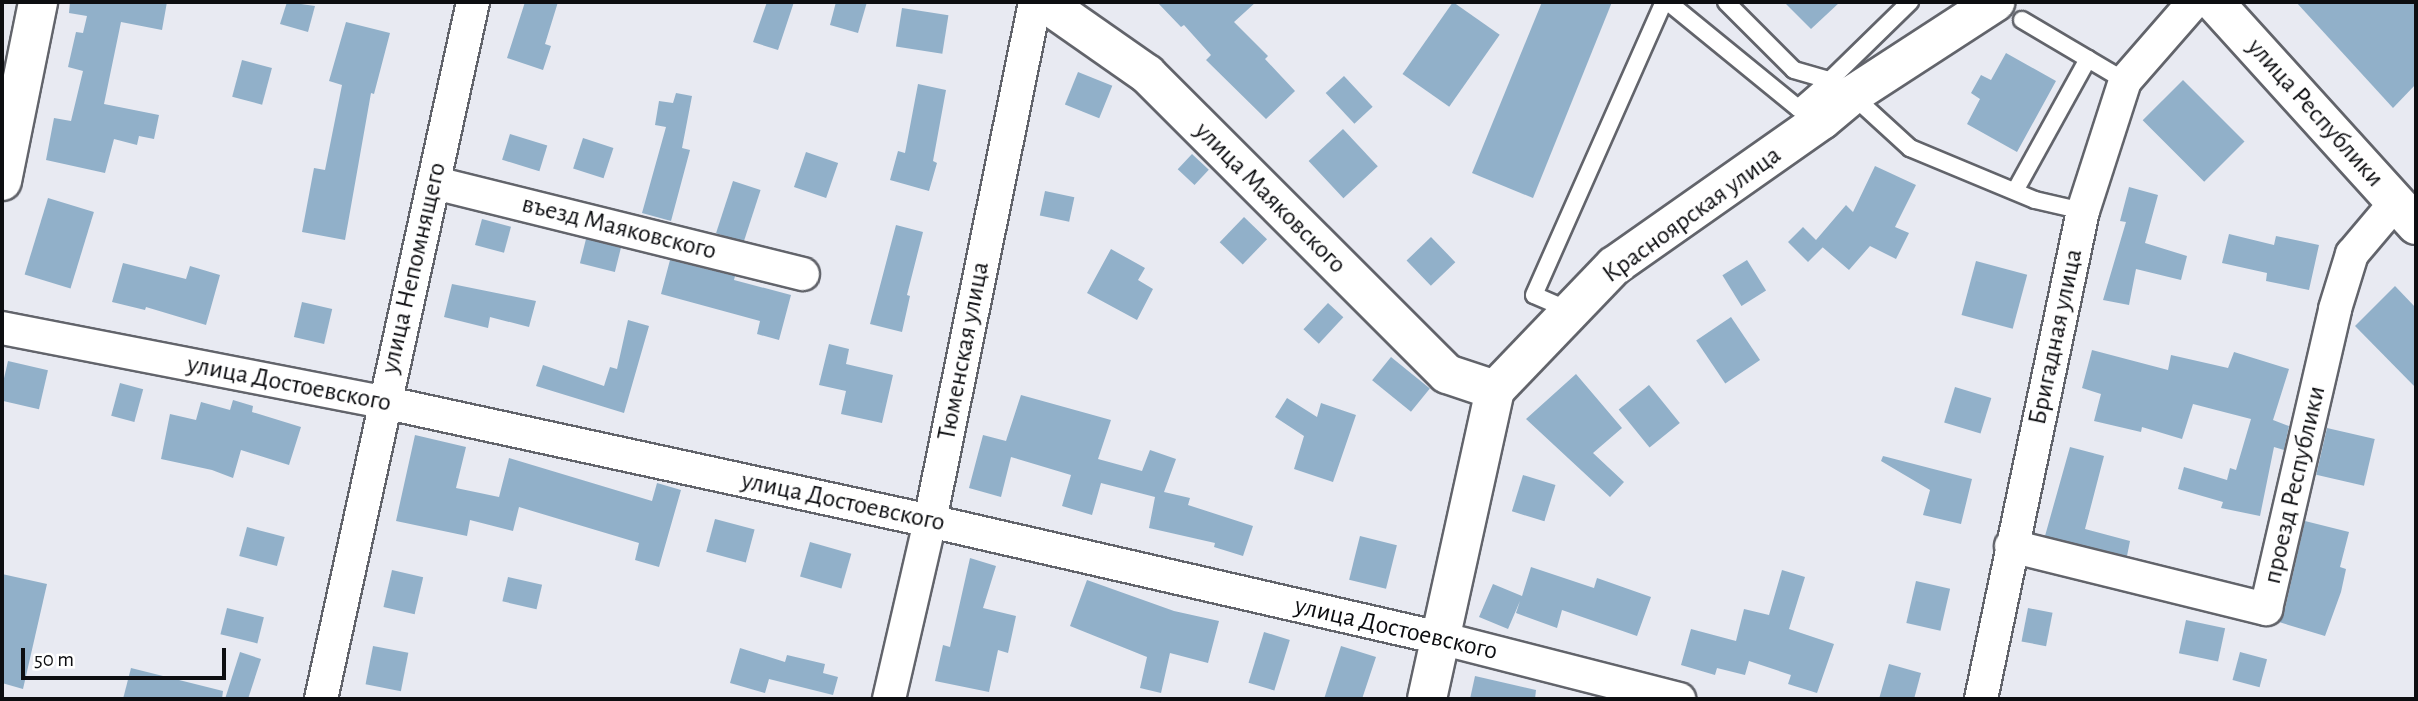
<!DOCTYPE html>
<html>
<head>
<meta charset="utf-8">
<style>
  body { margin:0 }
  #map { position:relative; width:2418px; height:701px; overflow:hidden; background:#e8eaf2; font-family:"Alegreya Sans",sans-serif }
  div>[style] { position:absolute }
  .building>* { inset:0; background:#91b0c9; transform-origin:0 0 }
  .roads { filter:drop-shadow(2px 0 #62646b) drop-shadow(-2px 0 #62646b) drop-shadow(0 2px #62646b) drop-shadow(0 -2px #62646b) }
  .lane>* { height:16px; margin:-8px; padding:0 8px; transform-origin:8px; border-radius:8px; background:#fff }
  .street>* { height:32px; margin:-16px; padding:0 16px; transform-origin:16px; border-radius:16px; background:#fff }
  .secondary>* { height:38px; margin:-19px; padding:0 19px; transform-origin:19px; border-radius:19px; background:#fff }
  .primary>* { height:38px; margin:-19px; padding:0 19px; transform-origin:19px; border-radius:19px; background:#fff }
  span { translate:-50% -50%; white-space:nowrap; text-align:center; line-height:1.15; -webkit-text-stroke:6px #fff; paint-order:stroke }
  .street-label { font-size:26px; color:#0d0e11 }
  .frame { position:absolute; inset:0; border:4px solid #0d0e11; pointer-events:none }
  .scale { position:absolute; left:21px; top:648px; width:205px; height:32px; box-sizing:border-box; border:4px solid #0d0e11; border-top:0; padding-left:9px; font-size:21px; line-height:24px; white-space:nowrap; color:#0d0e11; -webkit-text-stroke:5px #fff; paint-order:stroke }
</style>
</head>
<body>
<div id="map">
  <div class="building">
    <div style="clip-path:polygon(70px 2px,167px 2px,162px 30px,121px 22px,104px 104px,159px 115px,154px 139px,139px 136px,137px 145px,114px 139px,105px 173px,46px 160px,54px 118px,71px 121px,83px 71px,68px 67px,76px 32px,83px 33px,87px 16px,69px 13px)"></div>
    <div style="clip-path:polygon(287px 2px,315px 6px,308px 32px,280px 24px)"></div>
    <div style="clip-path:polygon(525px 2px,558px 2px,545px 44px,551px 46px,543px 70px,507px 58px)"></div>
    <div style="clip-path:polygon(767px 2px,794px 2px,778px 50px,753px 42px)"></div>
    <div style="clip-path:polygon(836px 2px,867px 2px,858px 33px,830px 25px)"></div>
    <div style="clip-path:polygon(1157px 2px,1256px 2px,1234px 22px,1268px 56px,1265px 59px,1295px 91px,1266px 119px,1206px 60px,1211px 55px,1184px 25px,1181px 27px)"></div>
    <div style="left:1453px;top:2px;width:57px;height:88px;rotate:35deg"></div>
    <div style="clip-path:polygon(1542px 2px,1612px 2px,1533px 198px,1472px 173px)"></div>
    <div style="clip-path:polygon(1784px 2px,1840px 2px,1811px 29px)"></div>
    <div style="clip-path:polygon(2296px 2px,2416px 2px,2416px 84px,2393px 108px)"></div>
    <div style="left:902px;top:8px;width:47px;height:39px;rotate:9deg"></div>
    <div style="clip-path:polygon(346px 22px,390px 33px,374px 94px,371px 93px,345px 240px,302px 232px,314px 168px,325px 170px,342px 85px,329px 81px)"></div>
    <div style="clip-path:polygon(2006px 53px,2056px 81px,2017px 152px,1967px 124px,1980px 99px,1971px 93px,1981px 75px,1991px 80px)"></div>
    <div style="left:242px;top:60px;width:31px;height:38px;rotate:15deg"></div>
    <div style="left:1078px;top:72px;width:37px;height:35px;rotate:22deg"></div>
    <div style="left:1344px;top:76px;width:42px;height:25px;rotate:47deg"></div>
    <div style="left:2183px;top:80px;width:87px;height:57px;rotate:45deg"></div>
    <div style="clip-path:polygon(918px 84px,946px 90px,933px 161px,937px 163px,929px 191px,890px 180px,898px 151px,905px 153px)"></div>
    <div style="clip-path:polygon(676px 93px,692px 96px,682px 148px,690px 150px,671px 221px,642px 213px,666px 127px,655px 125px,659px 101px,673px 103px)"></div>
    <div style="left:1343px;top:129px;width:51px;height:47px;rotate:47deg"></div>
    <div style="left:510px;top:134px;width:39px;height:27px;rotate:17deg"></div>
    <div style="left:583px;top:138px;width:32px;height:32px;rotate:18deg"></div>
    <div style="left:806px;top:152px;width:34px;height:37px;rotate:19deg"></div>
    <div style="left:1192px;top:154px;width:23px;height:21px;rotate:43deg"></div>
    <div style="clip-path:polygon(1875px 166px,1916px 185px,1895px 227px,1909px 233px,1896px 259px,1870px 246px,1849px 270px,1820px 245px,1823px 247px,1808px 262px,1788px 242px,1803px 227px,1816px 240px,1846px 205px,1853px 212px)"></div>
    <div style="left:733px;top:181px;width:29px;height:55px;rotate:18deg"></div>
    <div style="clip-path:polygon(2129px 187px,2158px 195px,2145px 243px,2187px 256px,2181px 280px,2136px 269px,2129px 305px,2103px 300px,2126px 222px,2120px 221px)"></div>
    <div style="left:1045px;top:191px;width:30px;height:25px;rotate:12deg"></div>
    <div style="left:48px;top:198px;width:48px;height:80px;rotate:17deg"></div>
    <div style="left:1244px;top:217px;width:32px;height:35px;rotate:44deg"></div>
    <div style="left:482px;top:219px;width:30px;height:27px;rotate:15deg"></div>
    <div style="clip-path:polygon(896px 225px,923px 232px,907px 295px,910px 296px,902px 332px,870px 324px)"></div>
    <div style="clip-path:polygon(2229px 234px,2274px 245px,2276px 236px,2319px 245px,2309px 290px,2266px 281px,2267px 273px,2222px 263px)"></div>
    <div style="left:1431px;top:237px;width:35px;height:34px;rotate:46deg"></div>
    <div style="left:586px;top:239px;width:36px;height:25px;rotate:14deg"></div>
    <div style="clip-path:polygon(1111px 249px,1145px 268px,1138px 280px,1153px 289px,1137px 320px,1087px 293px)"></div>
    <div style="clip-path:polygon(670px 260px,735px 276px,734px 280px,791px 295px,779px 340px,757px 334px,760px 321px,661px 294px)"></div>
    <div style="left:1747px;top:260px;width:36px;height:29px;rotate:58deg"></div>
    <div style="left:1976px;top:261px;width:53px;height:56px;rotate:15deg"></div>
    <div style="clip-path:polygon(123px 263px,186px 279px,190px 266px,220px 275px,206px 325px,146px 307px,145px 310px,112px 302px)"></div>
    <div style="clip-path:polygon(452px 284px,536px 301px,529px 327px,490px 317px,488px 328px,444px 317px)"></div>
    <div style="clip-path:polygon(2395px 286px,2416px 308px,2416px 388px,2355px 326px)"></div>
    <div style="left:302px;top:302px;width:31px;height:36px;rotate:13deg"></div>
    <div style="left:1328px;top:303px;width:21px;height:36px;rotate:43deg"></div>
    <div style="left:1731px;top:317px;width:52px;height:42px;rotate:56deg"></div>
    <div style="clip-path:polygon(628px 320px,649px 326px,624px 413px,536px 386px,543px 365px,604px 386px,610px 367px,617px 369px)"></div>
    <div style="clip-path:polygon(829px 344px,849px 349px,846px 364px,893px 375px,882px 423px,841px 414px,846px 391px,819px 385px)"></div>
    <div style="clip-path:polygon(2092px 350px,2168px 370px,2171px 355px,2228px 368px,2234px 352px,2289px 369px,2273px 420px,2289px 426px,2284px 450px,2274px 447px,2260px 516px,2221px 508px,2223px 502px,2178px 489px,2184px 467px,2227px 480px,2230px 468px,2236px 470px,2251px 419px,2193px 404px,2182px 439px,2142px 427px,2141px 432px,2094px 421px,2101px 394px,2082px 388px)"></div>
    <div style="left:1391px;top:357px;width:50px;height:30px;rotate:39deg"></div>
    <div style="left:8px;top:361px;width:41px;height:40px;rotate:13deg"></div>
    <div style="clip-path:polygon(1576px 374px,1622px 428px,1593px 453px,1624px 482px,1610px 497px,1526px 419px)"></div>
    <div style="left:120px;top:383px;width:24px;height:34px;rotate:15deg"></div>
    <div style="left:1649px;top:385px;width:49px;height:39px;rotate:51deg"></div>
    <div style="left:1955px;top:387px;width:38px;height:37px;rotate:17deg"></div>
    <div style="clip-path:polygon(1021px 395px,1111px 420px,1098px 459px,1142px 471px,1150px 450px,1176px 459px,1164px 492px,1190px 498px,1188px 505px,1253px 526px,1243px 556px,1214px 547px,1215px 543px,1149px 528px,1155px 497px,1101px 483px,1092px 515px,1062px 506px,1071px 475px,1011px 457px,1001px 497px,969px 488px,983px 435px,1006px 441px)"></div>
    <div style="clip-path:polygon(1287px 398px,1317px 417px,1321px 403px,1356px 415px,1333px 482px,1294px 469px,1304px 436px,1275px 417px)"></div>
    <div style="clip-path:polygon(233px 400px,253px 406px,252px 412px,301px 427px,289px 465px,241px 450px,233px 478px,212px 470px,161px 459px,170px 414px,196px 420px,201px 402px,230px 410px)"></div>
    <div style="left:2327px;top:428px;width:49px;height:48px;rotate:13deg"></div>
    <div style="clip-path:polygon(415px 435px,466px 447px,456px 488px,499px 497px,509px 458px,652px 501px,657px 483px,681px 490px,659px 567px,635px 560px,639px 543px,519px 507px,513px 531px,470px 520px,467px 536px,396px 521px)"></div>
    <div style="clip-path:polygon(2070px 447px,2104px 456px,2085px 529px,2130px 541px,2127px 556px,2045px 536px)"></div>
    <div style="clip-path:polygon(1883px 456px,1972px 479px,1961px 524px,1923px 515px,1930px 490px,1881px 461px)"></div>
    <div style="left:1523px;top:475px;width:34px;height:38px;rotate:17deg"></div>
    <div style="left:715px;top:519px;width:41px;height:34px;rotate:15deg"></div>
    <div style="clip-path:polygon(2305px 521px,2349px 532px,2340px 567px,2346px 569px,2341px 592px,2325px 636px,2279px 622px,2284px 613px)"></div>
    <div style="left:247px;top:527px;width:39px;height:30px;rotate:15deg"></div>
    <div style="left:1360px;top:536px;width:38px;height:45px;rotate:14deg"></div>
    <div style="left:810px;top:542px;width:43px;height:36px;rotate:16deg"></div>
    <div style="clip-path:polygon(970px 558px,996px 566px,983px 608px,1016px 616px,1008px 653px,998px 650px,989px 692px,935px 681px,943px 645px,950px 647px)"></div>
    <div style="clip-path:polygon(1531px 567px,1594px 588px,1597px 578px,1651px 597px,1637px 636px,1562px 610px,1557px 628px,1516px 613px,1520px 601px,1508px 629px,1479px 617px,1493px 584px,1522px 596px)"></div>
    <div style="left:392px;top:570px;width:32px;height:38px;rotate:13deg"></div>
    <div style="clip-path:polygon(1782px 570px,1805px 577px,1789px 629px,1834px 644px,1817px 693px,1788px 684px,1791px 675px,1749px 661px,1745px 675px,1717px 668px,1715px 675px,1681px 665px,1691px 629px,1736px 641px,1744px 609px,1769px 615px)"></div>
    <div style="clip-path:polygon(2px 574px,47px 584px,23px 689px,2px 683px)"></div>
    <div style="left:508px;top:577px;width:35px;height:25px;rotate:13deg"></div>
    <div style="clip-path:polygon(1087px 580px,1174px 611px,1219px 621px,1208px 663px,1170px 653px,1161px 693px,1140px 688px,1147px 657px,1070px 626px)"></div>
    <div style="left:1916px;top:581px;width:35px;height:43px;rotate:13deg"></div>
    <div style="left:227px;top:608px;width:38px;height:27px;rotate:14deg"></div>
    <div style="left:2028px;top:608px;width:25px;height:34px;rotate:11deg"></div>
    <div style="left:2186px;top:620px;width:40px;height:34px;rotate:12deg"></div>
    <div style="left:1264px;top:632px;width:27px;height:53px;rotate:17deg"></div>
    <div style="left:373px;top:646px;width:36px;height:39px;rotate:11deg"></div>
    <div style="clip-path:polygon(1341px 646px,1376px 657px,1362px 699px,1324px 699px)"></div>
    <div style="clip-path:polygon(740px 648px,785px 662px,787px 655px,825px 664px,823px 673px,838px 677px,833px 695px,769px 679px,765px 693px,730px 683px)"></div>
    <div style="clip-path:polygon(240px 652px,261px 659px,248px 699px,225px 699px)"></div>
    <div style="left:2240px;top:652px;width:28px;height:29px;rotate:15deg"></div>
    <div style="clip-path:polygon(1889px 664px,1921px 673px,1914px 699px,1879px 699px)"></div>
    <div style="clip-path:polygon(131px 668px,223px 691px,222px 699px,123px 699px)"></div>
    <div style="clip-path:polygon(1475px 676px,1536px 690px,1535px 699px,1470px 699px)"></div>
  </div>
  <div class="roads">
    <div class="lane">
      <div style="left:1668px;top:2px;width:168px;rotate:39.2deg"></div>
      <div style="left:1798px;top:108px;width:25px;rotate:26deg"></div>
      <div style="left:1726px;top:2px;width:96px;rotate:45deg"></div>
      <div style="left:1794px;top:70px;width:37px;rotate:16deg"></div>
      <div style="left:1830px;top:80px;width:112px;rotate:-44.3deg"></div>
      <div style="left:2022px;top:20px;width:120px;rotate:30.6deg"></div>
      <div style="left:1852px;top:95px;width:79px;rotate:42.4deg"></div>
      <div style="left:1910px;top:148px;width:135px;rotate:22.6deg"></div>
      <div style="left:2035px;top:200px;width:49px;rotate:12.9deg"></div>
      <div style="left:1798px;top:108px;width:43px;rotate:-41.2deg"></div>
      <div style="left:2015px;top:191px;width:151px;rotate:-61.1deg"></div>
      <div style="left:1571px;top:311px;width:40px;rotate:-156.6deg"></div>
      <div style="left:1534px;top:295px;width:321px;rotate:-66.1deg"></div>
    </div>
    <div class="street">
      <div style="left:435px;top:183px;width:379px;rotate:13.9deg"></div>
      <div style="left:2px;top:328px;width:388px;rotate:11deg"></div>
      <div style="left:383px;top:402px;width:560px;rotate:12.27deg"></div>
      <div style="left:930px;top:521px;width:523px;rotate:12.92deg"></div>
      <div style="left:1440px;top:638px;width:247px;rotate:14.3deg"></div>
      <div style="left:2011px;top:546px;width:263px;rotate:13.9deg"></div>
      <div style="left:2266px;top:609px;width:308px;rotate:-77deg"></div>
      <div style="left:2335px;top:309px;width:58px;rotate:-72.8deg"></div>
      <div style="left:2352px;top:254px;width:68px;rotate:-49.8deg"></div>
      <div style="left:321px;top:699px;width:713px;rotate:-77.7deg"></div>
      <div style="left:889px;top:699px;width:183px;rotate:-77deg"></div>
      <div style="left:930px;top:521px;width:530px;rotate:-78.56deg"></div>
      <div style="left:1981px;top:699px;width:499px;rotate:-78.2deg"></div>
      <div style="left:2083px;top:211px;width:137px;rotate:-72.1deg"></div>
      <div style="left:2125px;top:81px;width:105px;rotate:-48.9deg"></div>
    </div>
    <div class="secondary">
      <div style="left:1044px;top:2px;width:126px;rotate:35deg"></div>
      <div style="left:1147px;top:74px;width:424px;rotate:45deg"></div>
      <div style="left:1447px;top:374px;width:51px;rotate:18.4deg"></div>
      <div style="left:2px;top:181px;width:183px;rotate:-78.6deg"></div>
      <div style="left:1427px;top:699px;width:316px;rotate:-77.6deg"></div>
      <div style="left:1495px;top:390px;width:172px;rotate:-46.2deg"></div>
      <div style="left:1614px;top:266px;width:254px;rotate:-35.1deg"></div>
      <div style="left:1822px;top:120px;width:39px;rotate:-40deg"></div>
      <div style="left:1852px;top:95px;width:171px;rotate:-33deg"></div>
    </div>
    <div class="primary">
      <div style="left:2214px;top:2px;width:301px;rotate:47.8deg"></div>
    </div>
  </div>
  <div class="street-label">
    <span style="left:2315px;top:113px;rotate:48deg">улица Республики</span>
    <span style="left:1270px;top:198px;rotate:45deg">улица Маяковского</span>
    <span style="left:1692px;top:215px;rotate:-36deg">Красноярская улица</span>
    <span style="left:619px;top:228px;rotate:14deg">въезд Маяковского</span>
    <span style="left:414px;top:268px;rotate:-77deg">улица Непомнящего</span>
    <span style="left:2056px;top:337px;rotate:-78deg">Бригадная улица</span>
    <span style="left:964px;top:351px;rotate:-79deg">Тюменская улица</span>
    <span style="left:289px;top:384px;rotate:11deg">улица Достоевского</span>
    <span style="left:2295px;top:485px;rotate:-77deg">проезд Республики</span>
    <span style="left:843px;top:502px;rotate:12deg">улица Достоевского</span>
    <span style="left:1396px;top:629px;rotate:13deg">улица Достоевского</span>
  </div>
  <div class="frame"></div>
  <div class="scale">50 m</div>
</div>
</body>
</html>
